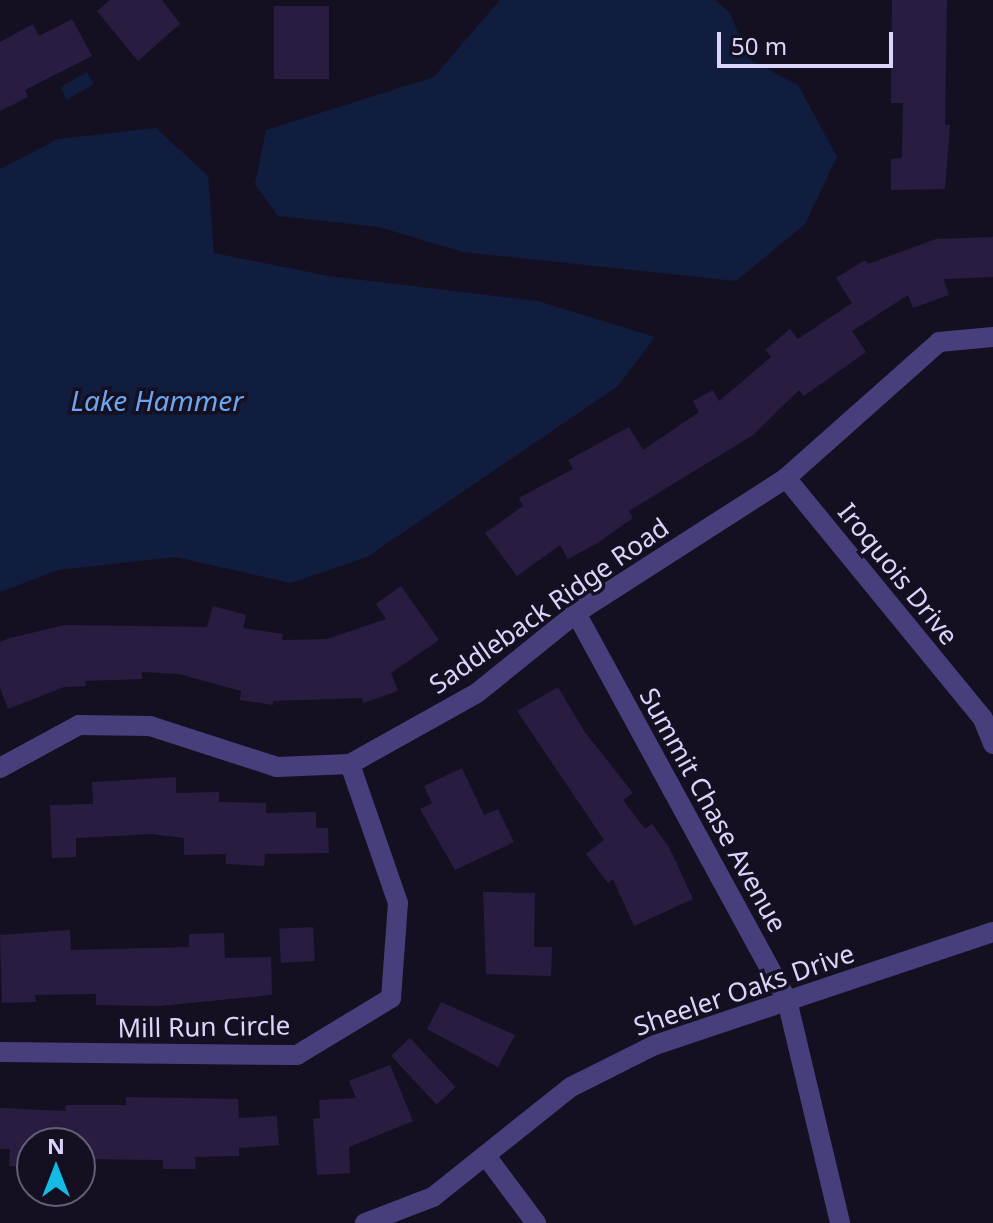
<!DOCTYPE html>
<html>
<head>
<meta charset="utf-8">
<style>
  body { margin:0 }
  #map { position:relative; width:993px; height:1223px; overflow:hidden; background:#141021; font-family:"Noto Sans",sans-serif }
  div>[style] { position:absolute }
  .water>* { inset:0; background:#101d3f; transform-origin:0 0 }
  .building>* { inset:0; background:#281d40; transform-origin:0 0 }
  .minor>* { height:20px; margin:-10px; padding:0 10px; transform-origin:10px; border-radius:10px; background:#473f7c }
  span { translate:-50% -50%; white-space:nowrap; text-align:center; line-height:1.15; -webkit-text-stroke:7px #141021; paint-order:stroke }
  .street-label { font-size:26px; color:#dcd4fb }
  .water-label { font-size:28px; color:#6ca6f1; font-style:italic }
  .north { position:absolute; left:16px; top:1127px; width:80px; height:80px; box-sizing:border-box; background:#141021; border:2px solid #645e78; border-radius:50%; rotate:0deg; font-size:22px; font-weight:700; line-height:32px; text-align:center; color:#dcd4fb }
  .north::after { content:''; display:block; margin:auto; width:28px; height:36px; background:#16bbe5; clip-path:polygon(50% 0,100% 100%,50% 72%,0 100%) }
  .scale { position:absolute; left:717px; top:32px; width:176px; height:36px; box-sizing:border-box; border:4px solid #dcd4fb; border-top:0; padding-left:10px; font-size:24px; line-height:28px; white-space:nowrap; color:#dcd4fb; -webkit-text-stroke:6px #141021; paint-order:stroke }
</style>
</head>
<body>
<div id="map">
  <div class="water">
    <div style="clip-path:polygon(500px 0,715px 0,730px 13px,749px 59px,798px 85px,837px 157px,805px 224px,736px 281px,463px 252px,379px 227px,278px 216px,255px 184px,266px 130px,434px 77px)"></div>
    <div style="left:87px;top:72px;width:14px;height:31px;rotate:60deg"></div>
    <div style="clip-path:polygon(156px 128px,208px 176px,214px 253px,329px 276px,538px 301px,655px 337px,618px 386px,367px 557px,291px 583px,176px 557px,58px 570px,0 592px,0 169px,58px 139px)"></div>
  </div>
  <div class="building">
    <div style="clip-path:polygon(110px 0,162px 0,180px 24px,138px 61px,97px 11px)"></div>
    <div style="clip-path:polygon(892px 0,947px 0,945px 125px,950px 125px,945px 189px,891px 190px,891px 159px,902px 158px,903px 103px,891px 103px)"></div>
    <div style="left:274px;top:6px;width:55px;height:73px"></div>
    <div style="clip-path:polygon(72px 19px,92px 56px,25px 90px,28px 97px,0 111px,0 42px,33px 24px,39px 36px)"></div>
    <div style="clip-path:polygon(993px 237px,993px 277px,943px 279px,949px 295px,913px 308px,908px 295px,852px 331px,866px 352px,804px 396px,799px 390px,753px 435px,629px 511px,633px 518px,596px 544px,568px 559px,560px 545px,517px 576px,485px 533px,523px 506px,519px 498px,573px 469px,568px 460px,629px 427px,643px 450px,699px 412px,693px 401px,713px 390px,719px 401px,771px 357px,765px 350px,790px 329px,798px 339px,852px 303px,836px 278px,865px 260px,868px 264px,936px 239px)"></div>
    <div style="clip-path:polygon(401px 586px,439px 640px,391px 673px,398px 691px,363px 703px,362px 698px,273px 701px,273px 705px,240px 700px,241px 691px,179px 674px,142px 672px,142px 679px,85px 681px,86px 686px,64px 687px,8px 709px,0 688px,0 642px,10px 638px,65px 625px,207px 627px,213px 606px,246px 615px,243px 628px,283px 634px,282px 640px,327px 639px,386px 619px,376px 604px)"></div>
    <div style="clip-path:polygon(558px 687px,584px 731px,633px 793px,623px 800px,645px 829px,652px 824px,669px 847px,693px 899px,634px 926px,613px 879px,608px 883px,586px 854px,604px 840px,517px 711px)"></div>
    <div style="clip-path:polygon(462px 768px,484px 815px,498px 809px,514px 842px,455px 870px,420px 809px,432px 803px,424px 786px)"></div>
    <div style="clip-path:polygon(176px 777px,176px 793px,219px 792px,219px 802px,266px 803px,266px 813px,316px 812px,316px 828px,328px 828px,329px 853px,265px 854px,264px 866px,226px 864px,226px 854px,184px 855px,184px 838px,151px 834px,76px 838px,76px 857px,52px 858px,50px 805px,93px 804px,92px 782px)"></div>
    <div style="clip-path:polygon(483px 892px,535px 893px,534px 947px,552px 947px,551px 976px,486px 974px)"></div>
    <div style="left:313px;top:927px;width:34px;height:34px;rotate:87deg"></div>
    <div style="clip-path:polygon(70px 930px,71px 950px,189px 947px,189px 934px,224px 933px,225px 958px,271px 957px,272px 995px,159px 1006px,96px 1005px,96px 994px,35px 995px,36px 1002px,2px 1003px,0 935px)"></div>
    <div style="clip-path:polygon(441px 1002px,515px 1035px,498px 1067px,427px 1029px)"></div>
    <div style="left:410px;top:1038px;width:67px;height:26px;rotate:47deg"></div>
    <div style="clip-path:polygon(390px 1065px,413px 1121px,349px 1147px,350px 1173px,317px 1175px,313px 1119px,320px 1118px,319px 1100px,356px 1098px,349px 1081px)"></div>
    <div style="clip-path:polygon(126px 1097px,238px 1099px,239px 1118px,277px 1116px,279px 1145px,239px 1148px,239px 1156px,195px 1157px,196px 1169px,163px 1169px,163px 1160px,80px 1159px,80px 1143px,32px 1143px,32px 1167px,9px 1166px,10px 1149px,0 1149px,0 1108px,65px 1111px,66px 1105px,126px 1105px)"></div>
  </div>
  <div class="minor">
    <div style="left:786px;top:478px;width:311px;rotate:50.7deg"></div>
    <div style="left:983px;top:719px;width:27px;rotate:68deg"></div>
    <div style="left:576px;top:613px;width:441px;rotate:61.4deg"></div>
    <div style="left:787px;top:1000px;width:229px;rotate:76.6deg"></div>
    <div style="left:0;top:768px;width:90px;rotate:-28.6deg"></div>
    <div style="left:79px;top:725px;width:71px;rotate:0.8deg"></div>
    <div style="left:150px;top:726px;width:133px;rotate:17.9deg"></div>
    <div style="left:277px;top:767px;width:73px;rotate:-2.4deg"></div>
    <div style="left:350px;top:764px;width:145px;rotate:-29.2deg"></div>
    <div style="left:477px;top:693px;width:127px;rotate:-38.9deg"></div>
    <div style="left:576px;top:613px;width:250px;rotate:-32.7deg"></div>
    <div style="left:786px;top:478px;width:205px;rotate:-41.6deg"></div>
    <div style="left:939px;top:342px;width:54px;rotate:-5.3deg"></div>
    <div style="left:0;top:1052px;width:297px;rotate:0.6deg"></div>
    <div style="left:297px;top:1055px;width:110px;rotate:-31.2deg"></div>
    <div style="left:391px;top:998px;width:95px;rotate:-85.8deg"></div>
    <div style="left:398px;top:903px;width:147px;rotate:-109.1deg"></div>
    <div style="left:486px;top:1156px;width:84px;rotate:53.3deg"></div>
    <div style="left:365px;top:1223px;width:73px;rotate:-20.9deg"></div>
    <div style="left:433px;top:1197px;width:176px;rotate:-38.6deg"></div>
    <div style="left:571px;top:1087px;width:94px;rotate:-26.6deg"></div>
    <div style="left:655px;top:1045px;width:356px;rotate:-18.5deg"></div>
  </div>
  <div class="street-label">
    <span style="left:898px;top:574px;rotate:51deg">Iroquois Drive</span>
    <span style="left:549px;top:606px;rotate:-35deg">Saddleback Ridge Road</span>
    <span style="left:713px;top:810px;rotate:61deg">Summit Chase Avenue</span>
    <span style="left:744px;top:990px;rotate:-19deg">Sheeler Oaks Drive</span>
    <span style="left:204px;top:1027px;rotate:-1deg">Mill Run Circle</span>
  </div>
  <div class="water-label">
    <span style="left:157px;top:400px">Lake Hammer</span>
  </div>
  <div class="north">N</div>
  <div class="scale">50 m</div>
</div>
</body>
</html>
